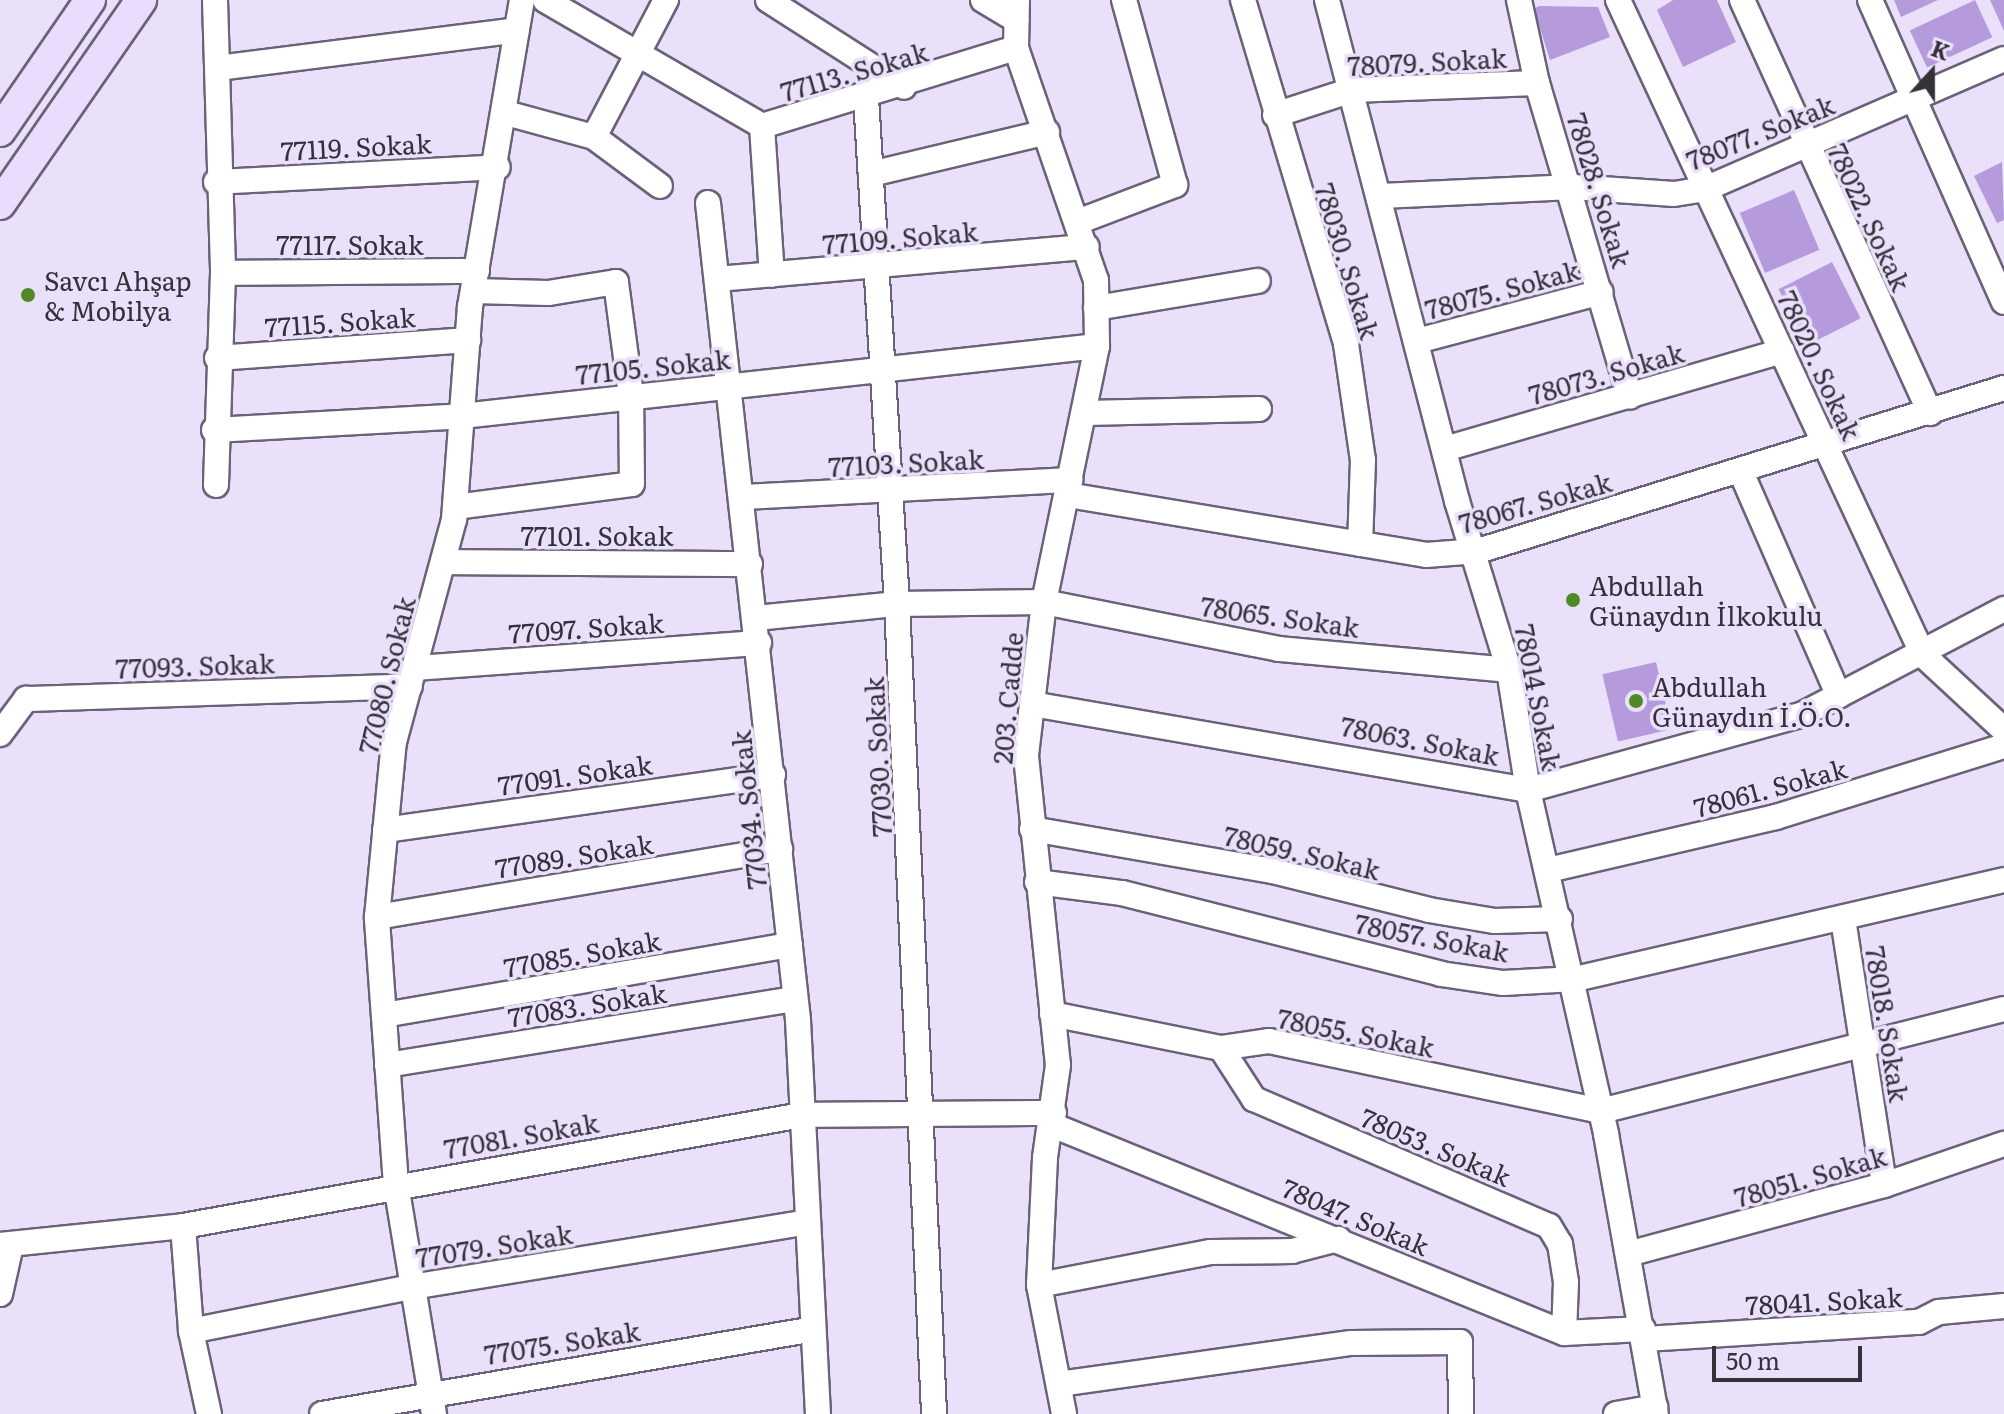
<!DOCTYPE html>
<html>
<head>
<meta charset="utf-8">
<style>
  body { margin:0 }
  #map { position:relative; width:2004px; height:1414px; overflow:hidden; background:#eae0fa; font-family:Literata,serif }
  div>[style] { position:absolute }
  .building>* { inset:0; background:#b69bdc; transform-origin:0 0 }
  .roads { filter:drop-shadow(2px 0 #6a6278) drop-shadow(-2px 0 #6a6278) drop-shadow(0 2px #6a6278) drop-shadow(0 -2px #6a6278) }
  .minor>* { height:24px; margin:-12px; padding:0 12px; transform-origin:12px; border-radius:12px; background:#fff }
  .major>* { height:30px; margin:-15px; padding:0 15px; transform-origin:15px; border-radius:15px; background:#e9dcfd }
  .dots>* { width:22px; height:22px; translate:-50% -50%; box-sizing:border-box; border:4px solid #eae0fa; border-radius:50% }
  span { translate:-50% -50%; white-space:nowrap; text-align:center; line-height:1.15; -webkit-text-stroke:7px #eae0fa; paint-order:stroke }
  .street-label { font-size:26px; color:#34313b }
  .poi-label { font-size:26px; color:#34313b }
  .left { translate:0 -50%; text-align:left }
  .north { position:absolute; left:1892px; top:32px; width:80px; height:80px; -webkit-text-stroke:6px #eae0fa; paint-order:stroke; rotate:21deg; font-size:22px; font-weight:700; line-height:32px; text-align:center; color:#34313b }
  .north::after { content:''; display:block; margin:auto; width:28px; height:36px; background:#34313b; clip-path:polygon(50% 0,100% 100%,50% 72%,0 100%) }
  .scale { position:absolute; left:1712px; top:1346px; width:150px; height:36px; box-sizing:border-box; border:4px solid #34313b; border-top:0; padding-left:10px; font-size:24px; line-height:28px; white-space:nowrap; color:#34313b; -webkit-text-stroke:6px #eae0fa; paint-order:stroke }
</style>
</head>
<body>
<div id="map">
  <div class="building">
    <div style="clip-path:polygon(1673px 0,1717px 0,1736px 42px,1683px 67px,1657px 10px)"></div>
    <div style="clip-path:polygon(1894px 0,1938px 0,1901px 17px)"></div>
    <div style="left:1975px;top:0;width:41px;height:72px;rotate:65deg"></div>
    <div style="clip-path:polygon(1990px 0,2004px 0,2004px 31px)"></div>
    <div style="clip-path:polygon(1539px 6px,1598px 7px,1610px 37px,1550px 60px,1534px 9px)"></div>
    <div style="clip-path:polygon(2002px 162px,2004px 220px,1997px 223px,1974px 176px)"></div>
    <div style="left:1794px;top:190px;width:65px;height:59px;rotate:67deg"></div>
    <div style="left:1832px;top:262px;width:63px;height:60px;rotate:63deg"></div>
    <div style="left:1656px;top:662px;width:69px;height:55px;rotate:77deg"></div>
  </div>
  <div class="roads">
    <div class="minor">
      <div style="left:215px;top:0;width:273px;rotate:88.3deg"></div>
      <div style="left:223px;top:273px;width:212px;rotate:91.9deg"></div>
      <div style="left:545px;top:0;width:251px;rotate:30.1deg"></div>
      <div style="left:762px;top:126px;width:266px;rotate:-17.1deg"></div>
      <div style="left:768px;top:0;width:161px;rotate:32.6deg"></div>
      <div style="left:983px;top:0;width:39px;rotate:31deg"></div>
      <div style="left:1017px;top:0;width:48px;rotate:91.2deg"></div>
      <div style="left:1016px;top:48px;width:245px;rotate:71deg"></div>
      <div style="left:1096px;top:280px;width:66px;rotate:89.1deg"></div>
      <div style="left:1097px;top:346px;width:261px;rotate:101.7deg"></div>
      <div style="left:1044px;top:602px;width:155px;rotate:96.7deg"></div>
      <div style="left:1026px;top:756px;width:311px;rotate:84.1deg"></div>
      <div style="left:1058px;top:1065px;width:94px;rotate:98deg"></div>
      <div style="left:1045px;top:1158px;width:127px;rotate:92.7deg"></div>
      <div style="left:1039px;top:1285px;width:131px;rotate:79deg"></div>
      <div style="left:1243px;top:0;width:359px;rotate:73.3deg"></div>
      <div style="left:1346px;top:344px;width:117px;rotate:81.7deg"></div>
      <div style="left:1363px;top:460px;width:84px;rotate:92deg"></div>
      <div style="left:1327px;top:0;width:518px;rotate:75.45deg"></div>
      <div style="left:1457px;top:501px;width:177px;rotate:72.9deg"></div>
      <div style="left:1509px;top:670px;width:121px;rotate:81deg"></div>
      <div style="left:1528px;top:790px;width:353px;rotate:77.2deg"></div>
      <div style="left:1606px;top:1134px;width:284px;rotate:79.9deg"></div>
      <div style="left:1519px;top:0;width:85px;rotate:77.8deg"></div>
      <div style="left:1537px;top:83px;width:327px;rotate:73.5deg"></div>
      <div style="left:1618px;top:0;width:723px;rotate:65.03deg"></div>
      <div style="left:1923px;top:655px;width:110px;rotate:42.8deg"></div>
      <div style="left:1742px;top:0;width:454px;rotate:65.5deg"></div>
      <div style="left:1870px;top:0;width:330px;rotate:66.1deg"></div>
      <div style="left:218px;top:68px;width:301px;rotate:-7.2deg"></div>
      <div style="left:866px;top:98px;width:507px;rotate:86.49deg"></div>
      <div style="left:897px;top:604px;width:811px;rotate:87.38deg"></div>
      <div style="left:506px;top:113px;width:91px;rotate:15.3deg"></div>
      <div style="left:594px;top:137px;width:82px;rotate:36.6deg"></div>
      <div style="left:1275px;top:115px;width:81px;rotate:-18deg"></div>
      <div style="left:1352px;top:90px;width:185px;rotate:-2.2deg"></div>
      <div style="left:762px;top:126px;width:149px;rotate:86.2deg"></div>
      <div style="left:594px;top:137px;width:155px;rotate:-62.3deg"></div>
      <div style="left:871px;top:174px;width:181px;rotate:-13.4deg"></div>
      <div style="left:216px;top:182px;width:282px;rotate:-3deg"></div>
      <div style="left:1381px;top:196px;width:192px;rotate:-2.7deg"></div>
      <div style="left:1573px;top:187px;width:101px;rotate:4deg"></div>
      <div style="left:1674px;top:194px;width:31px;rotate:-9deg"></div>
      <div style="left:1705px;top:189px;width:326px;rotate:-23.5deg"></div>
      <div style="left:708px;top:203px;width:822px;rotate:83.71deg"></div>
      <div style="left:798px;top:1020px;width:395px;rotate:87.1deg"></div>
      <div style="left:1080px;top:221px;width:102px;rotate:-20.8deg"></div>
      <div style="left:1175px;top:185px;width:192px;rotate:-105.4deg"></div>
      <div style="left:223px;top:273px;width:254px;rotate:-0.5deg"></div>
      <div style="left:718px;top:279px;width:370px;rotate:-5deg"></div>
      <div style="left:1096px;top:308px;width:164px;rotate:-9.5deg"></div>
      <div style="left:1417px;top:341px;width:190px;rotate:-14.9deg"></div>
      <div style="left:217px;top:358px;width:252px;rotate:-4.1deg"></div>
      <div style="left:1086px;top:413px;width:173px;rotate:-1.3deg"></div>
      <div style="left:214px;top:430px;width:248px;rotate:-3.2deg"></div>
      <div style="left:462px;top:416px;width:639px;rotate:-6.29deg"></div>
      <div style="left:1445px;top:449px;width:351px;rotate:-16.2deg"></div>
      <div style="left:1741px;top:472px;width:244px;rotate:66.4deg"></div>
      <div style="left:1068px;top:495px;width:363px;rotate:9.5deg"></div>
      <div style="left:1426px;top:555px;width:52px;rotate:-4.4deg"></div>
      <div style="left:1478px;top:551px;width:551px;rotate:-17.22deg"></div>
      <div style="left:744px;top:497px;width:327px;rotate:-3deg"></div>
      <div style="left:455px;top:507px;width:178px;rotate:-7.4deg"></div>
      <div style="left:632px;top:484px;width:89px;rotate:-90.6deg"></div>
      <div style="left:631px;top:395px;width:114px;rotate:-97.6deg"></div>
      <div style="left:616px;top:282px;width:69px;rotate:170.8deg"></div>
      <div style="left:548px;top:293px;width:74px;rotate:-178.5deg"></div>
      <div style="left:443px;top:562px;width:307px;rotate:0.4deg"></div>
      <div style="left:756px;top:618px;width:142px;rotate:-5.7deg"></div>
      <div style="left:897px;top:604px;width:147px;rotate:-0.8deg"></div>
      <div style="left:1044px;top:602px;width:240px;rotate:11.3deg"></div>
      <div style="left:1279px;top:649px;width:231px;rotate:5.2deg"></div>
      <div style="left:416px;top:668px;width:344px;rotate:-4.2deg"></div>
      <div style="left:1032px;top:704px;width:503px;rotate:9.84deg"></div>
      <div style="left:1528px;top:790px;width:285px;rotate:-15.4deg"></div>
      <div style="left:1803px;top:714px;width:227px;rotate:-27.6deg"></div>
      <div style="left:0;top:734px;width:44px;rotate:-53.4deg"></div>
      <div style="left:26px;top:699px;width:384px;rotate:-1.9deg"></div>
      <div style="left:1032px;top:829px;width:245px;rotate:9.9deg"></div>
      <div style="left:1273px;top:871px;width:161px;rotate:14deg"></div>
      <div style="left:1429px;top:910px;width:67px;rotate:9.5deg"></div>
      <div style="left:1495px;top:921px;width:65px;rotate:-1.8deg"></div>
      <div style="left:385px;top:830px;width:392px;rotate:-8.1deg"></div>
      <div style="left:1548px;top:870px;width:234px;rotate:-13.1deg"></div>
      <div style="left:1776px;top:817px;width:239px;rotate:-17.3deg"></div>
      <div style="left:1037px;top:882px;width:86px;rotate:7.4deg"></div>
      <div style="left:1122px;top:893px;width:329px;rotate:14.2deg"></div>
      <div style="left:1441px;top:974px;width:63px;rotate:8.3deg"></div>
      <div style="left:1503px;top:983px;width:72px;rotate:-3.2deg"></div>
      <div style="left:1575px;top:979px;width:440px;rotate:-13deg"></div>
      <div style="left:377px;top:917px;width:409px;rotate:-9.6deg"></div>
      <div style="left:1843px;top:919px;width:269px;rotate:81.2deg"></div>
      <div style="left:1052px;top:1014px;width:172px;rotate:11.4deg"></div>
      <div style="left:1221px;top:1048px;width:49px;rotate:-8.3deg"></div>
      <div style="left:1269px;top:1041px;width:339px;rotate:11.9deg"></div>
      <div style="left:1601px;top:1111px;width:416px;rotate:-14.2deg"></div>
      <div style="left:384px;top:1015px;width:412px;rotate:-9.8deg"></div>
      <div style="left:1221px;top:1048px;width:61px;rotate:57.1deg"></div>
      <div style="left:1254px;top:1099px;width:321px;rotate:23.3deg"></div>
      <div style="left:1549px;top:1226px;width:21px;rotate:59deg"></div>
      <div style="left:1560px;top:1244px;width:38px;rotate:81deg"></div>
      <div style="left:1566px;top:1282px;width:51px;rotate:92.2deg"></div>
      <div style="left:387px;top:1065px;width:413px;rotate:-9.2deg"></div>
      <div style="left:1052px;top:1125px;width:553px;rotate:22.11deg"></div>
      <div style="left:1564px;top:1333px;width:79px;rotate:-2.9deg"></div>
      <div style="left:183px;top:1226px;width:105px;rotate:85.6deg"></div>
      <div style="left:191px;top:1331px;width:85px;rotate:77.8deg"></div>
      <div style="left:0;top:1245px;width:184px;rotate:-5.9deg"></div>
      <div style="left:183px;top:1226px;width:629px;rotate:-10.17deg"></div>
      <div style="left:802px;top:1115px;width:252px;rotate:-0.5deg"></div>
      <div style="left:1628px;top:1254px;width:265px;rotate:-15.1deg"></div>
      <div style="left:1884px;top:1185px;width:127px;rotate:-18.9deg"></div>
      <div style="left:1039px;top:1285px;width:175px;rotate:-10.9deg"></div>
      <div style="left:1211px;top:1252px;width:81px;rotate:-0.7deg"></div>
      <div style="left:1292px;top:1251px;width:48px;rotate:-14.6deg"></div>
      <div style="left:0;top:1294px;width:50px;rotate:-77.3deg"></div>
      <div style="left:191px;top:1331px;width:225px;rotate:-11.3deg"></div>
      <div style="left:412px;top:1287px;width:400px;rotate:-9.3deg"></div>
      <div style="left:1645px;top:1339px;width:275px;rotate:-3.6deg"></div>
      <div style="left:1919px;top:1322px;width:22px;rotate:-27deg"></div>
      <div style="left:1939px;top:1312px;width:65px;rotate:-5.3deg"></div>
      <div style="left:1059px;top:1384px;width:295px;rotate:-8deg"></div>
      <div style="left:1351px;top:1343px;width:109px;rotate:-0.5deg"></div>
      <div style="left:1460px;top:1342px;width:72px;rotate:89.2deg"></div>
      <div style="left:322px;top:1414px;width:498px;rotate:-9.8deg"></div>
      <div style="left:434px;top:1414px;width:232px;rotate:-99.4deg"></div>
      <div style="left:396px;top:1185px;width:269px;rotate:-94.1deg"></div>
      <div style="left:377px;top:917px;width:176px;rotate:-84.5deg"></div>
      <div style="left:394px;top:742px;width:231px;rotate:-74.9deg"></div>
      <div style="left:454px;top:519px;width:213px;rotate:-85.7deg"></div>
      <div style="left:470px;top:307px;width:311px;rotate:-80.4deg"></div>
      <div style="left:1616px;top:1414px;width:40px;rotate:-10deg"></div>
    </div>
    <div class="major">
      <div style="left:0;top:131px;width:159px;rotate:-55.5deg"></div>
      <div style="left:0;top:204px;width:248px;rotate:-55.3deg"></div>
    </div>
  </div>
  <div class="dots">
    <div style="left:28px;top:295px;background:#508a27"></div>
    <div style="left:1573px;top:600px;background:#508a27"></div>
    <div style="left:1636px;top:701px;background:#508a27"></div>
  </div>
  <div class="street-label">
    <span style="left:1427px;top:61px;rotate:-3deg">78079. Sokak</span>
    <span style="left:854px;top:71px;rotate:-16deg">77113. Sokak</span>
    <span style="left:1760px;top:132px;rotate:-22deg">78077. Sokak</span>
    <span style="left:356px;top:146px;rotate:-3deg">77119. Sokak</span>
    <span style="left:1600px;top:190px;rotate:73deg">78028. Sokak</span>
    <span style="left:1870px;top:217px;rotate:65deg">78022. Sokak</span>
    <span style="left:900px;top:237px;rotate:-5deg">77109. Sokak</span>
    <span style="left:350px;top:244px">77117. Sokak</span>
    <span style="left:1348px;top:261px;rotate:73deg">78030. Sokak</span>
    <span style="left:1502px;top:289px;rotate:-15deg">78075. Sokak</span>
    <span style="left:340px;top:321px;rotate:-4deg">77115. Sokak</span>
    <span style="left:1820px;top:365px;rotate:65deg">78020. Sokak</span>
    <span style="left:653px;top:366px;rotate:-6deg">77105. Sokak</span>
    <span style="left:1606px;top:373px;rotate:-16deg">78073. Sokak</span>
    <span style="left:906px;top:462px;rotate:-3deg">77103. Sokak</span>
    <span style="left:1535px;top:502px;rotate:-16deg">78067. Sokak</span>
    <span style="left:597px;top:535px">77101. Sokak</span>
    <span style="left:1280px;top:616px;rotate:8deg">78065. Sokak</span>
    <span style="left:586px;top:627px;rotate:-4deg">77097. Sokak</span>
    <span style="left:195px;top:665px;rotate:-2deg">77093. Sokak</span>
    <span style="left:386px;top:675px;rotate:-76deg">77080. Sokak</span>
    <span style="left:1539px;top:697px;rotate:79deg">78014 Sokak</span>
    <span style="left:1007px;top:698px;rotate:-85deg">203. Cadde</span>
    <span style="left:1420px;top:740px;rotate:11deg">78063. Sokak</span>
    <span style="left:877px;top:757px;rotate:-93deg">77030. Sokak</span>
    <span style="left:575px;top:774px;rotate:-8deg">77091. Sokak</span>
    <span style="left:1770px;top:787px;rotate:-15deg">78061. Sokak</span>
    <span style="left:748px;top:810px;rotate:-96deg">77034. Sokak</span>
    <span style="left:1302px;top:852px;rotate:13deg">78059. Sokak</span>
    <span style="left:574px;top:855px;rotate:-9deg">77089. Sokak</span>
    <span style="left:1432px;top:937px;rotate:11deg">78057. Sokak</span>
    <span style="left:582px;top:953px;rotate:-10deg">77085. Sokak</span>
    <span style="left:587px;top:1004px;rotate:-9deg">77083. Sokak</span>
    <span style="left:1888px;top:1024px;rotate:81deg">78018. Sokak</span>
    <span style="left:1356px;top:1032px;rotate:11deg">78055. Sokak</span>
    <span style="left:521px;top:1135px;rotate:-10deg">77081. Sokak</span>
    <span style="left:1436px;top:1146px;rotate:23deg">78053. Sokak</span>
    <span style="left:1810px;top:1176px;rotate:-16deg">78051. Sokak</span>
    <span style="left:1356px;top:1216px;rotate:23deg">78047. Sokak</span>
    <span style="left:494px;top:1245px;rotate:-9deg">77079. Sokak</span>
    <span style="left:1824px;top:1300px;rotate:-3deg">78041. Sokak</span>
    <span style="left:562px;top:1342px;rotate:-9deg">77075. Sokak</span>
  </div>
  <div class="poi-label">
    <span class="left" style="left:44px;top:295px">Savcı Ahşap<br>&amp; Mobilya</span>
    <span class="left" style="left:1589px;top:600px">Abdullah<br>Günaydın İlkokulu</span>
    <span class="left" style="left:1652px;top:701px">Abdullah<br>Günaydın İ.Ö.O.</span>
  </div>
  <div class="north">K</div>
  <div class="scale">50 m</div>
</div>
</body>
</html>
